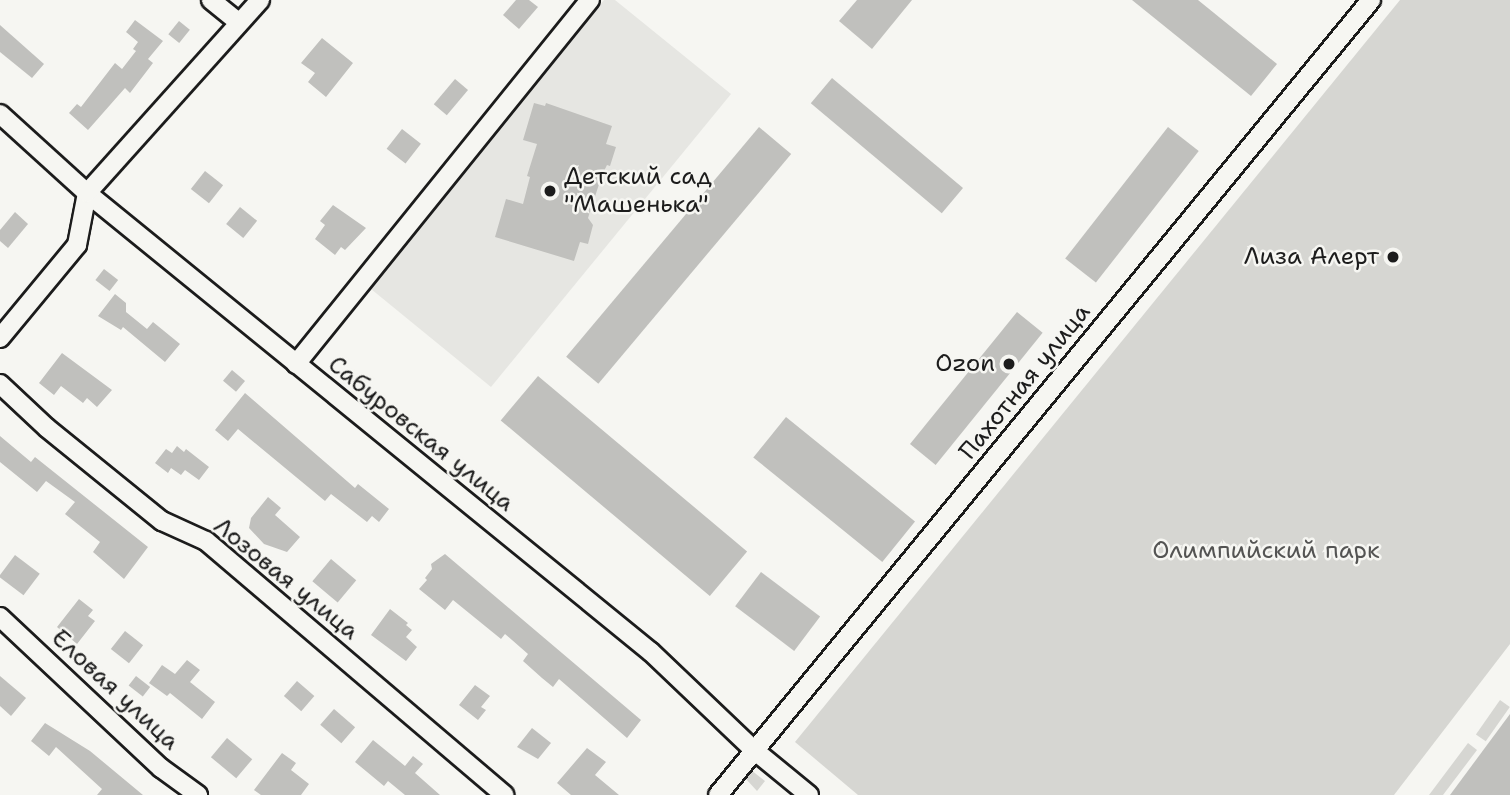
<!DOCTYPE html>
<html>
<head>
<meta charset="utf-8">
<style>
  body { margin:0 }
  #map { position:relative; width:1510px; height:795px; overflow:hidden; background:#f6f6f2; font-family:"Shantell Sans",sans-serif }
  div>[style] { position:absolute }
  .built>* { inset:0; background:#e6e6e2 }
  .green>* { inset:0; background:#d6d6d2; transform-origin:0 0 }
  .building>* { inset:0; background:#c0c0bd; transform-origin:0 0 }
  .roads { filter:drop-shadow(2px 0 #1c1c1c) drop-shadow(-2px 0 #1c1c1c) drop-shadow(0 2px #1c1c1c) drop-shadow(0 -2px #1c1c1c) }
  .street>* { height:18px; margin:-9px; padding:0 9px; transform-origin:9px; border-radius:9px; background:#f6f6f2 }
  .dots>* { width:19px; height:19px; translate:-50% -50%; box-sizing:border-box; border:4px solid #f6f6f2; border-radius:50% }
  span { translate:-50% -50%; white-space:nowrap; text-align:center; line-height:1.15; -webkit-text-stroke:5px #f6f6f2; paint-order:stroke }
  .poi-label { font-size:24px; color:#1c1c1c }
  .left { translate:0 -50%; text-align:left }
  .right { translate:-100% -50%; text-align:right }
  .street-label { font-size:24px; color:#1c1c1c }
  .park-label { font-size:24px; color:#545453 }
</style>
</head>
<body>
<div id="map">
  <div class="built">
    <div style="clip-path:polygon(604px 0,615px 0,731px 94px,491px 387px,371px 289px)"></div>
  </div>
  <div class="green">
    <div style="clip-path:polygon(1400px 0,1510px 0,1510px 644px,1394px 795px,858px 795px,795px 742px)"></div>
    <div style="left:1500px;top:700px;width:12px;height:42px;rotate:35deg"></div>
    <div style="clip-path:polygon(1468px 743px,1477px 750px,1443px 795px,1429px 795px)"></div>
    <div style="clip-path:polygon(751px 770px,765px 781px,757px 791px,746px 779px)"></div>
  </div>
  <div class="building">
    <div style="clip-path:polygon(516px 0,529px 0,538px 7px,519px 29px,503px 15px)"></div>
    <div style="clip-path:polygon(857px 0,912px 0,872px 49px,839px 21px)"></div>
    <div style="clip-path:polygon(1132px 0,1198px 0,1277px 64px,1251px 96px)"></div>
    <div style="clip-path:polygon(135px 20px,163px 41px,148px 59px,153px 63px,130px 93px,125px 88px,88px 130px,69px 113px,77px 104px,81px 107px,115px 63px,122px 69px,136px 51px,133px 49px,138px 42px,126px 32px)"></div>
    <div style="left:179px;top:21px;width:14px;height:17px;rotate:39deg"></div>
    <div style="clip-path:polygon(0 25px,44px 64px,32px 78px,0 52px)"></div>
    <div style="clip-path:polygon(322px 38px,353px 63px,326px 97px,308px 82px,315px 73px,301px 63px)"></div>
    <div style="left:832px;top:78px;width:171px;height:33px;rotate:40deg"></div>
    <div style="left:455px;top:79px;width:17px;height:33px;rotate:40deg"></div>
    <div style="clip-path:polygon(534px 103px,545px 106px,546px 103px,612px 126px,606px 144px,616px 147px,610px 166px,607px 165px,602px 175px,588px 218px,593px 225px,588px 244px,580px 242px,574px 261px,495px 237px,506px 199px,523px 204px,530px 177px,527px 176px,537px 144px,523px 140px)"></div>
    <div style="left:759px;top:127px;width:42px;height:300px;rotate:40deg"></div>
    <div style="left:1168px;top:127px;width:39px;height:167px;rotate:38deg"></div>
    <div style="left:402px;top:129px;width:24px;height:25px;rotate:38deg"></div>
    <div style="left:205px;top:171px;width:23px;height:23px;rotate:38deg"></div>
    <div style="clip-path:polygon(333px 205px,366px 228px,345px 250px,341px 247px,335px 255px,315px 239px,325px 225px,320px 221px)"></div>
    <div style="left:240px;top:207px;width:22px;height:22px;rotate:39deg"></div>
    <div style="clip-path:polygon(15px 212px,28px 224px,8px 248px,0 241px,0 230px)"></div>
    <div style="left:104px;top:269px;width:18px;height:14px;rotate:38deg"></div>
    <div style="clip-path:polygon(115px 294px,126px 303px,126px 312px,147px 329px,153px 322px,180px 344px,165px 362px,123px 327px,121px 330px,98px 316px)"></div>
    <div style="left:1017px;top:312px;width:33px;height:170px;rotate:39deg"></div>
    <div style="clip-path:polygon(62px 353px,112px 390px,97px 407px,87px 398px,83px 403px,61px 386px,54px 395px,39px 383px)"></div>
    <div style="left:232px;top:370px;width:17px;height:14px;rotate:40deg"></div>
    <div style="left:538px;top:376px;width:273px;height:58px;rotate:40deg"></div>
    <div style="clip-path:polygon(245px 393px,355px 488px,358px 484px,389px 509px,379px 522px,372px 516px,367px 522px,331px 494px,325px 501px,238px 429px,228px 441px,215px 430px)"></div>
    <div style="left:786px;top:417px;width:166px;height:52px;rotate:39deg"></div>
    <div style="clip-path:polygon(0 436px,31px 462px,35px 457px,148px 547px,124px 579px,93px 552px,100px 542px,65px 514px,75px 502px,46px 481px,37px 492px,0 462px)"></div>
    <div style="clip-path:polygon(177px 446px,184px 452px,186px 449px,209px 467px,199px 480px,185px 470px,181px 475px,171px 468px,168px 473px,155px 463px,166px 449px,172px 453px)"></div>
    <div style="clip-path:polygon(268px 497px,281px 508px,275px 515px,300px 537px,287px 552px,264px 544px,249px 528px,251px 518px)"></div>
    <div style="clip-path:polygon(445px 554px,641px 720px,627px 738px,559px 679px,553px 687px,542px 678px,523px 661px,528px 654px,505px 634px,501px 639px,453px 600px,445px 610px,419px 589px,427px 580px,425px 578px,432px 569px,431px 564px)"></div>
    <div style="left:15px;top:555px;width:31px;height:27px;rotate:37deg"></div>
    <div style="left:331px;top:559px;width:33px;height:29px;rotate:40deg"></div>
    <div style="left:761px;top:572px;width:74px;height:43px;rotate:37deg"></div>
    <div style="clip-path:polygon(79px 599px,93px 610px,88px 616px,95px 621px,77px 644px,57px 627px)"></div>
    <div style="clip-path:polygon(390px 609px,408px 623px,406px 625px,412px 630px,406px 637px,417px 647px,406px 661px,371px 635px)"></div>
    <div style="left:125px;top:631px;width:23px;height:23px;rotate:38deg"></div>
    <div style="clip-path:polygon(187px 660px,200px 670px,190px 682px,215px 702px,202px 719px,170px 693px,167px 696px,149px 683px,162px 665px,175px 674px)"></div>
    <div style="clip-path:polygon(0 676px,26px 698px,11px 716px,0 706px)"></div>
    <div style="left:136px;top:676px;width:18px;height:12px;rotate:38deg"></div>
    <div style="left:297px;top:681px;width:23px;height:20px;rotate:41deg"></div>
    <div style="clip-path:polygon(475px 685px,490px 696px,481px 707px,486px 710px,478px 720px,459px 705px)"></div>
    <div style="left:334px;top:709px;width:28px;height:21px;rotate:41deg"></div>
    <div style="clip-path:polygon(1510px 714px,1510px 795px,1450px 795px)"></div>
    <div style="clip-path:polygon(45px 723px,90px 751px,143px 795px,97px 795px,102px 789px,56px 747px,49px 756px,31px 741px)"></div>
    <div style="clip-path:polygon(532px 728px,551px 743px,538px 759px,517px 747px)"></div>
    <div style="left:227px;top:738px;width:33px;height:25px;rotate:40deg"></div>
    <div style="clip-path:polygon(373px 740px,405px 766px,413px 756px,423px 764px,415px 773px,440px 795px,405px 795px,388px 781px,384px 786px,355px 762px)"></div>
    <div style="clip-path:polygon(587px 748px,606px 762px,595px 775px,619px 795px,571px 795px,557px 783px)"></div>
    <div style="clip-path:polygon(282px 753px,296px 763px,291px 770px,309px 784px,301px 795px,261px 795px,254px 790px)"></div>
  </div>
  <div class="roads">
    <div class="street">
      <div style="left:211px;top:0;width:36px;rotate:39deg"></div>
      <div style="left:0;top:114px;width:118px;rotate:42.2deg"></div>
      <div style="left:87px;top:193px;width:727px;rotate:39.14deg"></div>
      <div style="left:651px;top:652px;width:142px;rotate:43.6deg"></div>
      <div style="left:754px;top:750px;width:71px;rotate:39.3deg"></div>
      <div style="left:0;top:338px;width:121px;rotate:-50.4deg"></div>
      <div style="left:77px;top:245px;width:53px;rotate:-79.1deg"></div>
      <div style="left:87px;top:193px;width:259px;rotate:-48.1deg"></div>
      <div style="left:296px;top:364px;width:468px;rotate:-51.1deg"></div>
      <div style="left:0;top:384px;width:64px;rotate:43.1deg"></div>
      <div style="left:47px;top:428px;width:148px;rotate:39deg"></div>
      <div style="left:162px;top:521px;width:48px;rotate:24.4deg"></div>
      <div style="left:206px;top:541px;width:392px;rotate:40.4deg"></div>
      <div style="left:0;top:617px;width:221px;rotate:43.2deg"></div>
      <div style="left:161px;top:768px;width:46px;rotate:36.1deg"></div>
      <div style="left:718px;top:795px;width:1029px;rotate:-50.6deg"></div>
    </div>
  </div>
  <div class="dots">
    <div style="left:550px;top:191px;background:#1c1c1c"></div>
    <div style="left:1393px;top:257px;background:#1c1c1c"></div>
    <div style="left:1009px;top:364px;background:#1c1c1c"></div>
  </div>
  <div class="poi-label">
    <span class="left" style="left:564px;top:191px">Детский сад<br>"Машенька"</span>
    <span class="right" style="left:1379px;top:257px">Лиза Алерт</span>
    <span class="right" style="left:995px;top:364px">Ozon</span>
  </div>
  <div class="street-label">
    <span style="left:1025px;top:382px;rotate:-51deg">Пахотная улица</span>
    <span style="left:421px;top:434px;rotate:39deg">Сабуровская улица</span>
    <span style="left:286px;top:579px;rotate:39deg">Лозовая улица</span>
    <span style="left:115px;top:690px;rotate:43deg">Еловая улица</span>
  </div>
  <div class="park-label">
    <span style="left:1266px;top:551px">Олимпийский парк</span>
  </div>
</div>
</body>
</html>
